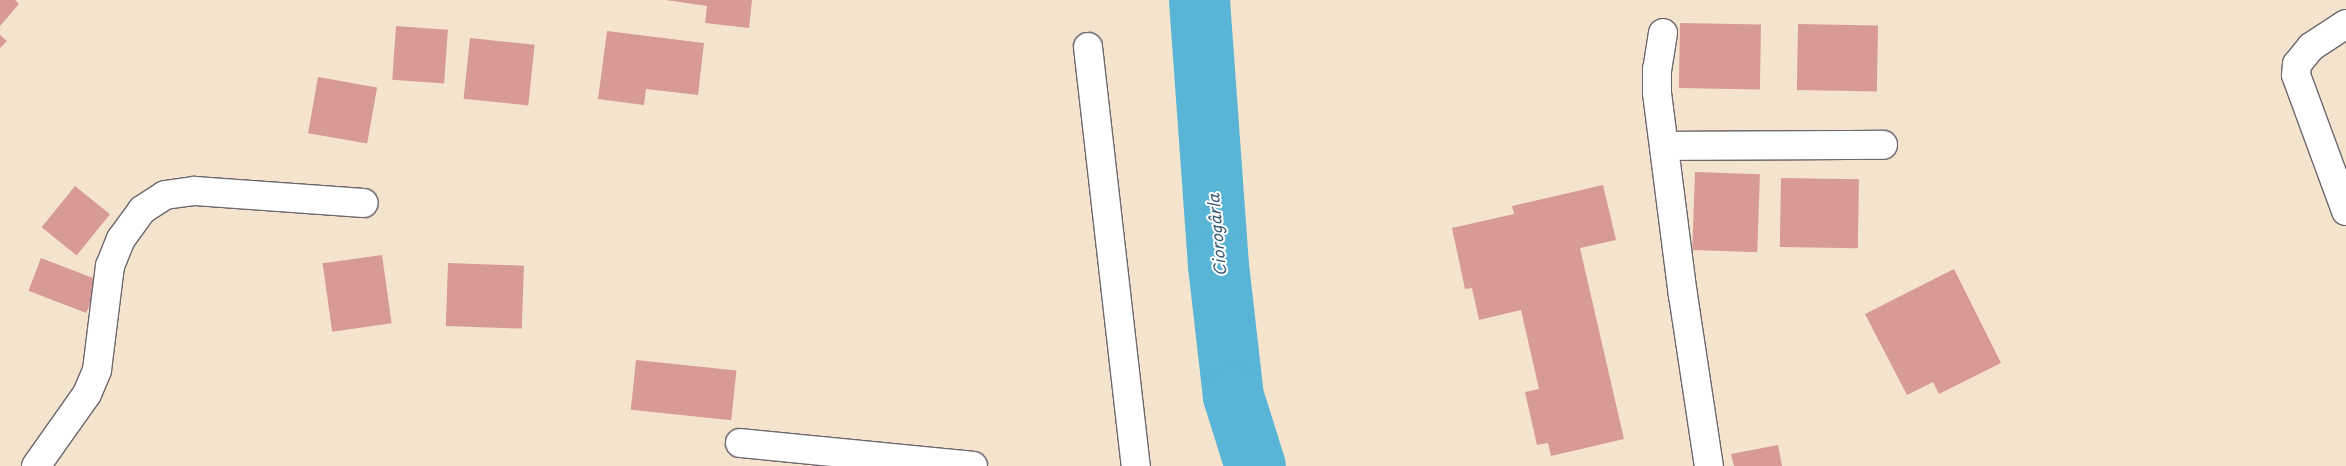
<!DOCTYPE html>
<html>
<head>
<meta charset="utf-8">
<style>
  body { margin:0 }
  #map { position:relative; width:2346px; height:466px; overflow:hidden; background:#f5e4cd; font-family:"Playpen Sans",sans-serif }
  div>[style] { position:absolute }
  .river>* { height:61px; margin:-30.5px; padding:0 30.5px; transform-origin:30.5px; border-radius:30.5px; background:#58b5d6 }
  .building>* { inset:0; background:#d89a97; transform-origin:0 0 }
  .roads { filter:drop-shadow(1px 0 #6c666e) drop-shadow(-1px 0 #6c666e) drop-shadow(0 1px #6c666e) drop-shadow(0 -1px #6c666e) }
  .minor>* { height:28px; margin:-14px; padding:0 14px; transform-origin:14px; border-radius:14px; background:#fff }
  span { translate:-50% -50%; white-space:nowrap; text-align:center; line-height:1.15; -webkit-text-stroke:4px #fff; paint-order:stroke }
  .water-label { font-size:16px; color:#385d79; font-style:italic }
</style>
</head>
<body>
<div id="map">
  <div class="river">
    <div style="left:1199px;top:0;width:266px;rotate:85.9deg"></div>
    <div style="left:1218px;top:265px;width:132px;rotate:83.5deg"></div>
    <div style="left:1233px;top:396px;width:73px;rotate:72.6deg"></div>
  </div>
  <div class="building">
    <div style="clip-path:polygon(0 0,15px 0,19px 4px,0 26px)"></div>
    <div style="clip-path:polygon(666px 0,752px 0,749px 28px,705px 23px,707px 6px)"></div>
    <div style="left:1680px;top:23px;width:81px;height:65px;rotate:1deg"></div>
    <div style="left:1798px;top:24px;width:80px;height:66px;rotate:1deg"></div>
    <div style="left:396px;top:26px;width:52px;height:54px;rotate:4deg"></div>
    <div style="clip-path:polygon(607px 31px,704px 43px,698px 95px,646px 89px,644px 105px,598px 99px)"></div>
    <div style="clip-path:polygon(0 35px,7px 41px,0 48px)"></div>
    <div style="left:470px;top:38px;width:65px;height:61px;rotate:6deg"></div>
    <div style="left:318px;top:77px;width:60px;height:57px;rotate:10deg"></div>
    <div style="left:1695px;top:172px;width:65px;height:78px;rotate:2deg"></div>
    <div style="left:1781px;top:178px;width:78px;height:69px;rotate:1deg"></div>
    <div style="clip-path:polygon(1603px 185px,1616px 240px,1580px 248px,1624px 439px,1551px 456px,1548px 443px,1537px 445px,1525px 392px,1539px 389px,1521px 310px,1479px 320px,1472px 288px,1465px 289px,1452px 228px,1514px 214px,1512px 206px)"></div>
    <div style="left:75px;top:186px;width:45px;height:53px;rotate:39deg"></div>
    <div style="left:382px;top:255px;width:69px;height:60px;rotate:82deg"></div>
    <div style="left:41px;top:258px;width:62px;height:35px;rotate:21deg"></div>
    <div style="left:448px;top:263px;width:76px;height:63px;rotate:2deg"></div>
    <div style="clip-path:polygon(1954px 269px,2001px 363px,1939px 394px,1933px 382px,1907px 395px,1865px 314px)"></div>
    <div style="left:636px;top:360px;width:101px;height:50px;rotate:6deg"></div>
    <div style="clip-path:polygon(1778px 445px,1782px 466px,1734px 466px,1731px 454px)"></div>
  </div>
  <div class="roads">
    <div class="minor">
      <div style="left:2346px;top:24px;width:42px;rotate:146.7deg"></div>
      <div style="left:2311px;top:47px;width:22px;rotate:129deg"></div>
      <div style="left:2297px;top:64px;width:11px;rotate:95deg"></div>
      <div style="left:2296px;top:75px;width:145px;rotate:69.8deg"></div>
      <div style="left:1663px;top:33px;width:36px;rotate:99deg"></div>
      <div style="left:1657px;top:69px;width:24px;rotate:90deg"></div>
      <div style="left:1657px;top:93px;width:204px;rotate:82.7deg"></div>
      <div style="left:1683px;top:295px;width:173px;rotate:81.4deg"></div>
      <div style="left:1088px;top:47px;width:422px;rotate:83.5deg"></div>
      <div style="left:1664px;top:146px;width:219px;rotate:-0.3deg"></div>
      <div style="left:740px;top:443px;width:234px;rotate:5.6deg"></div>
      <div style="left:36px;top:466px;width:88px;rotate:-54.7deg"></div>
      <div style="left:87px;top:394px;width:26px;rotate:-67deg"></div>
      <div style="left:97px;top:370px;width:105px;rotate:-82.9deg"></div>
      <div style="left:110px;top:266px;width:29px;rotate:-68deg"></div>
      <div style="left:121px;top:239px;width:36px;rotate:-54deg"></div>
      <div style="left:142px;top:210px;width:27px;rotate:-33deg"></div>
      <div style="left:165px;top:195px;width:30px;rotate:-8deg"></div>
      <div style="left:195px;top:191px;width:169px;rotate:4.1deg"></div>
    </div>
  </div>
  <div class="water-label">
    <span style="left:1216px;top:235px;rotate:-95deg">Ciorogârla</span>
  </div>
</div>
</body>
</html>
